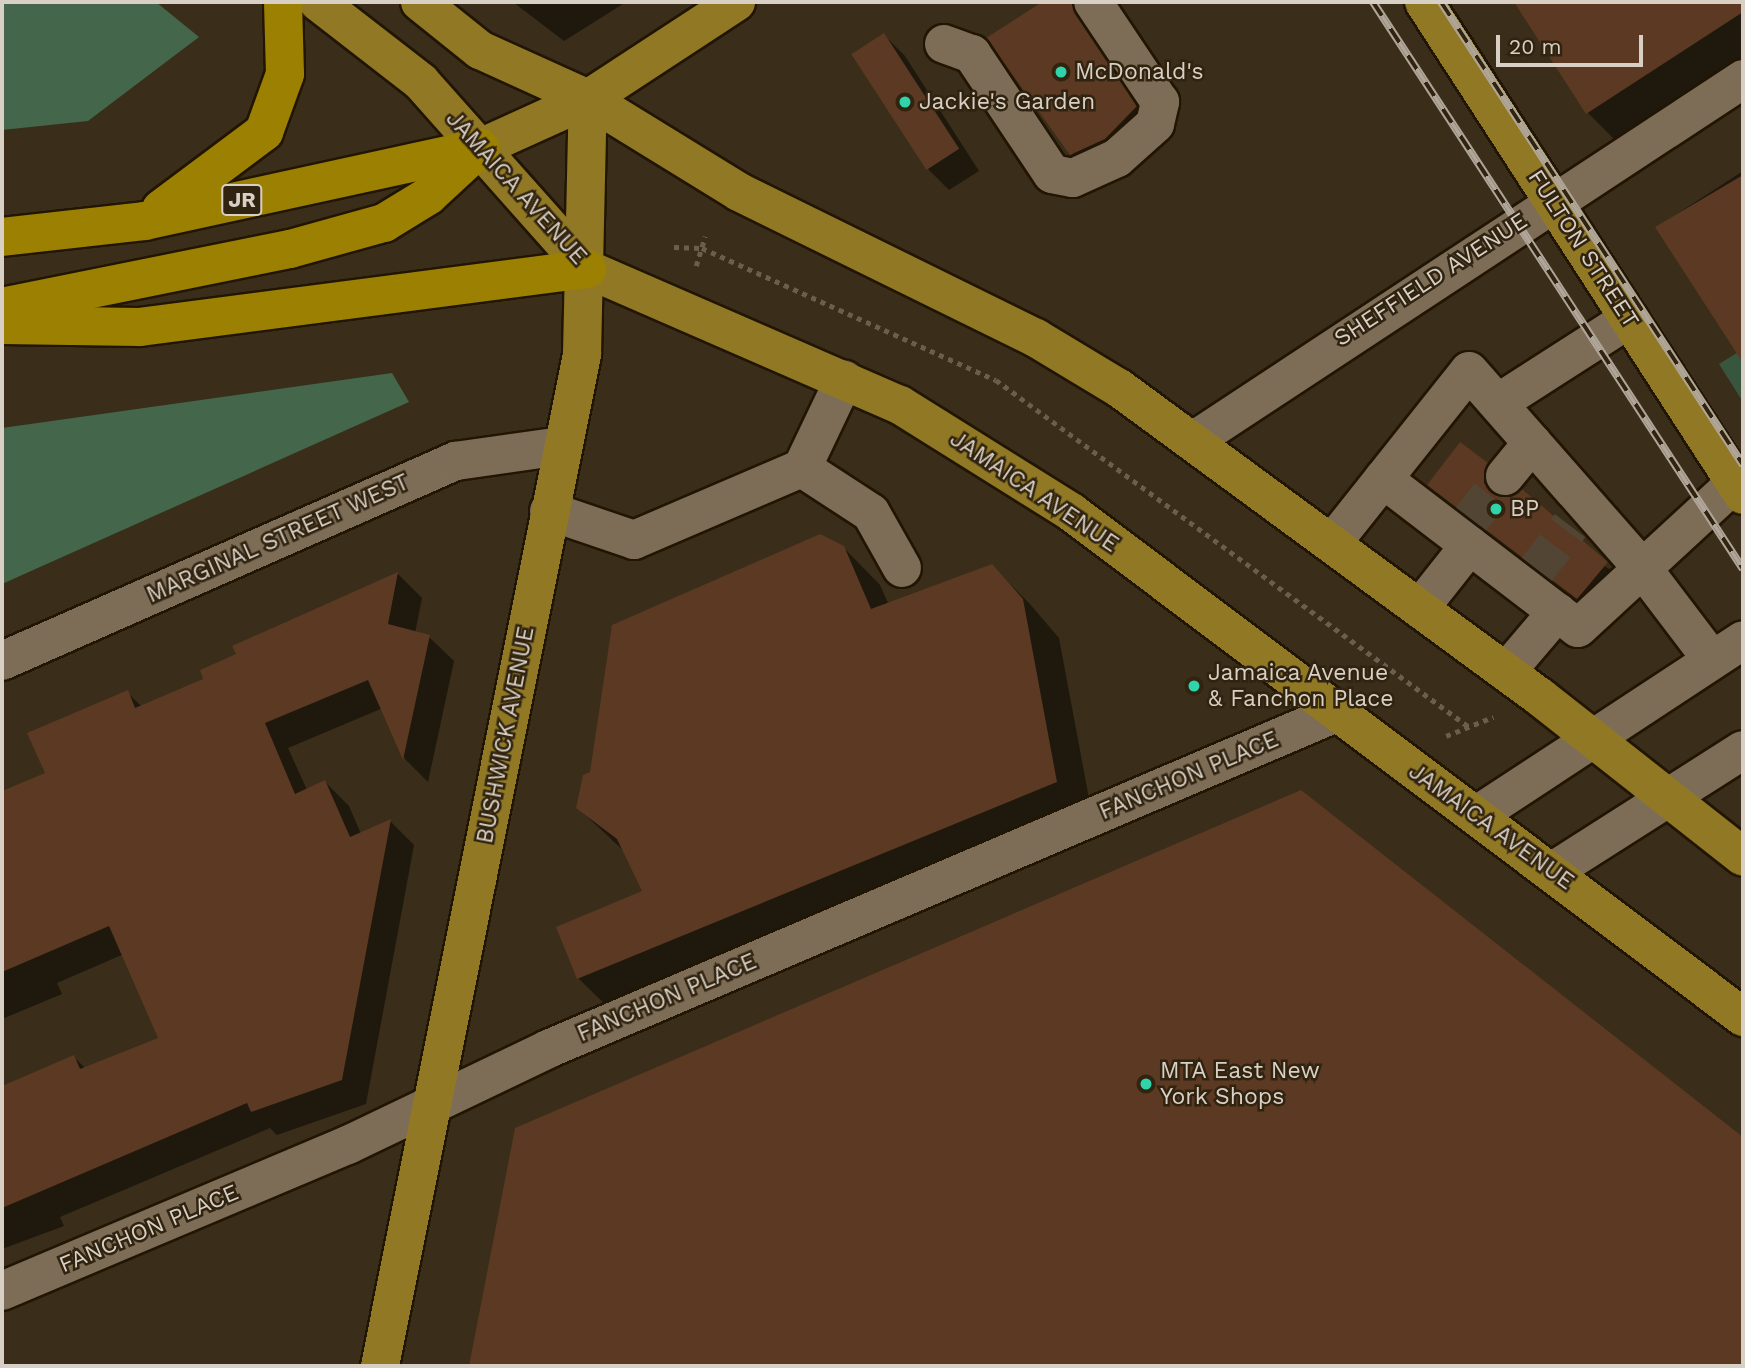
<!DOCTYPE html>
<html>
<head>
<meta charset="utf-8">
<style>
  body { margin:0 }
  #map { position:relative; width:1745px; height:1368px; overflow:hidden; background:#3a2d19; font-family:"Work Sans",sans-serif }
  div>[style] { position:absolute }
  .green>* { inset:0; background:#38553e }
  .forest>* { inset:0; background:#44674b }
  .shadow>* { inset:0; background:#0007 }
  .building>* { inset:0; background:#5b3922; transform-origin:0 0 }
  .minor-tunnel>* { height:38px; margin-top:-19px; transform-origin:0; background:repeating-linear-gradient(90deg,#524533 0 38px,transparent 0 57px) }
  .path>* { height:4.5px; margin-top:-2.25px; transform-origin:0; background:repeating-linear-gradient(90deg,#6a5f4d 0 5px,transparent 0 10px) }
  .roads { filter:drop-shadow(2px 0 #211503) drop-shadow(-2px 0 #211503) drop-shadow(0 2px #211503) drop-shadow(0 -2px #211503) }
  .minor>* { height:38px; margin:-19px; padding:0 19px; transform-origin:19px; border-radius:19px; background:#7d6d57 }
  .major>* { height:38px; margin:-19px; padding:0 19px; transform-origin:19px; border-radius:19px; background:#907824 }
  .highway>* { height:38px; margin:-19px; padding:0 19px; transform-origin:19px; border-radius:19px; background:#9c8002 }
  .rail>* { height:8px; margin-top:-4px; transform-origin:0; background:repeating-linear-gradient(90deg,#30230f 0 16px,#afa598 0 32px); box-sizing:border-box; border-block:2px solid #afa598 }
  .dots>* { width:19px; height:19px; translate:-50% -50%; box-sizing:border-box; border:4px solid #30230f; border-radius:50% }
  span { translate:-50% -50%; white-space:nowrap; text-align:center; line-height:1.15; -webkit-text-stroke:5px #30230f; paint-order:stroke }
  .shield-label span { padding:2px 5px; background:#30230f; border:2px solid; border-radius:5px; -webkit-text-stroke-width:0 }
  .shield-label { font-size:21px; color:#d9d0c5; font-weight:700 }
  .poi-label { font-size:23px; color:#d9d0c5 }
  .left { translate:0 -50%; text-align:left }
  .street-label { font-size:23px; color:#d9d0c5 }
  .frame { position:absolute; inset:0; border:4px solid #d9d0c5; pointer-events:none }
  .scale { position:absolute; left:1496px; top:35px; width:147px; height:32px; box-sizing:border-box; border:4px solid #d9d0c5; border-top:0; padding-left:9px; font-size:21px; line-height:24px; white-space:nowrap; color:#d9d0c5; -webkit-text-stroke:5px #30230f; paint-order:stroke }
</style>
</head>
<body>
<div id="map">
  <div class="green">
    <div style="clip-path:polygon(1743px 349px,1743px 402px,1719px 364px)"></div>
  </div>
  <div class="forest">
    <div style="clip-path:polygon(2px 2px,156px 2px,199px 37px,88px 121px,2px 130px)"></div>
    <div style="clip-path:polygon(392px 373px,409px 402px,2px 584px,2px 428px)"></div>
  </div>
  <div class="shadow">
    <div style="clip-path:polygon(513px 2px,626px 2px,564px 41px)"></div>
    <div style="clip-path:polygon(1045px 2px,1073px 2px,1093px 21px,1166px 138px,1136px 170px,1103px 185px,1072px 154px,988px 39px)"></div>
    <div style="clip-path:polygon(1516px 2px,1743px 2px,1743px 102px,1643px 168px,1588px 113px)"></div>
    <div style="clip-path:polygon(884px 35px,905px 56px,979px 171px,949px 190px,928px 169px)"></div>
    <div style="clip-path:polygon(1743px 171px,1743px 350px,1657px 227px)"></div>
    <div style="clip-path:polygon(1486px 464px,1497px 475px,1494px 495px,1617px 574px,1588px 608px,1429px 485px)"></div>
    <div style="clip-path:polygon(843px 547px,880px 585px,889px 605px,992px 566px,1029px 603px,1059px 638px,1093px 820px,616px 1015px,578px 978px,645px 892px,626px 853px,578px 808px,591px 773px)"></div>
    <div style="clip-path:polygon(398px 574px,422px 598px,415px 633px,429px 637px,454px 661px,428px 782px,405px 759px,383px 708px,288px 748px,307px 790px,325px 782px,349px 806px,361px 834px,390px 821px,414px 845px,366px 1104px,277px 1135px,270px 1128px,60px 1217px,64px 1226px,2px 1249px,2px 1088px,74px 1057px,86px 1069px,160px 1039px,124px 954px,57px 983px,62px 994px,2px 1019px,2px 793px,47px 774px,127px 692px,142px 707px,206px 679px,239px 655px,235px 647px)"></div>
    <div style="clip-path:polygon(1300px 792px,1743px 1140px,1743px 1366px,471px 1366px,517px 1129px)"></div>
  </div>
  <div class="building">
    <div style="clip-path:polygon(1042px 2px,1071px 2px,1137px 106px,1105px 139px,1070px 155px,986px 38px)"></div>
    <div style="clip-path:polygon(1514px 2px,1743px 2px,1743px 12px,1586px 114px)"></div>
    <div style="left:884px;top:33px;width:138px;height:39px;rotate:57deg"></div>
    <div style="clip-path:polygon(1743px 175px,1743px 363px,1655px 227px)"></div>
    <div style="clip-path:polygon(1460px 442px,1488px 463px,1484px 483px,1492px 493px,1512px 497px,1522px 489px,1608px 562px,1577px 599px,1427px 485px)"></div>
    <div style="clip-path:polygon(820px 534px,844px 546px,871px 609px,992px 564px,1023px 599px,1057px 782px,577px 979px,556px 927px,642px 891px,617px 839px,576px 808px,583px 775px,590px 772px,612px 625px)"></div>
    <div style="clip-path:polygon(398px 572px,388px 624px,430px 635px,403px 760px,368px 680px,265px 723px,295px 794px,325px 780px,350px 837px,391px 819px,342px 1080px,251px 1112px,247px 1103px,2px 1208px,2px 1086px,74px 1055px,80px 1069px,158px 1038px,109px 926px,2px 972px,2px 791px,45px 773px,27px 733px,128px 690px,135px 708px,203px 679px,200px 670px,236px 654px,232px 646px)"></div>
    <div style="clip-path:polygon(1301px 790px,1743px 1137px,1743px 1366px,469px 1366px,515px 1128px)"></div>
  </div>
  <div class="minor-tunnel">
    <div style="left:1466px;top:525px;width:63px;rotate:-51.5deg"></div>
    <div style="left:1532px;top:576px;width:63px;rotate:-52.8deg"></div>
  </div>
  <div class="path">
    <div style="left:674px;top:247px;width:28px;rotate:2deg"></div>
    <div style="left:702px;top:248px;width:322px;rotate:24.2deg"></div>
    <div style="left:996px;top:380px;width:587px;rotate:36.26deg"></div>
    <div style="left:696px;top:266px;width:31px;rotate:-73deg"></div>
    <div style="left:1446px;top:736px;width:51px;rotate:-22deg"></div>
  </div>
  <div class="roads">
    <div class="minor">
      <div style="left:944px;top:44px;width:30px;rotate:20deg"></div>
      <div style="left:972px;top:54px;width:144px;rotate:56.3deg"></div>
      <div style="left:1052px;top:174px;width:21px;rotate:11deg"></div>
      <div style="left:1073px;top:178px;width:48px;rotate:-24.4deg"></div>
      <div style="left:1117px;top:158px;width:51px;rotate:-41.8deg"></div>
      <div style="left:1155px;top:124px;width:23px;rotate:-77deg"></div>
      <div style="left:1160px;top:102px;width:120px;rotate:-123.8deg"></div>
      <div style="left:1498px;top:403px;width:156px;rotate:-32.7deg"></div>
      <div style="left:1193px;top:441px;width:658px;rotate:-33.35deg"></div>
      <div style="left:802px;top:468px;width:82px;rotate:33.1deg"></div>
      <div style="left:871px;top:513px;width:63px;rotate:60.6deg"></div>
      <div style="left:1505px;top:476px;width:43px;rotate:-50.7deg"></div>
      <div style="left:1383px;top:479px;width:245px;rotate:37.4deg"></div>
      <div style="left:1578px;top:628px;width:214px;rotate:-42.7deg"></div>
      <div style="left:549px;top:511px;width:90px;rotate:18.8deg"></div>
      <div style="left:634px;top:540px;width:183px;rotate:-23.2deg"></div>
      <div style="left:802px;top:468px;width:98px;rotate:-64.5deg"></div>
      <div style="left:1333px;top:542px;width:218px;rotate:-51.5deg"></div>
      <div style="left:1469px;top:371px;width:264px;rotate:48.7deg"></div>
      <div style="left:1643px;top:569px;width:114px;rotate:52.8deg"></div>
      <div style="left:1420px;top:608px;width:80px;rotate:-51.6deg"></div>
      <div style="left:2px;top:661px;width:496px;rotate:-23.8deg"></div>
      <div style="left:456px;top:461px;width:107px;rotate:-8.1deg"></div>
      <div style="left:1506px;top:672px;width:79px;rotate:-49.6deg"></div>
      <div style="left:1477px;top:815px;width:318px;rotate:-33.3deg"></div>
      <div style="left:1553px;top:871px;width:225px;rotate:-32.5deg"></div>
      <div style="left:2px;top:1291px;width:376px;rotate:-22.9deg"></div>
      <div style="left:348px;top:1145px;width:222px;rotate:-25.6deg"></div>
      <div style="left:548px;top:1049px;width:857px;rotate:-23.09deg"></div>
    </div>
    <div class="major">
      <div style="left:318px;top:2px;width:130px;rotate:37.8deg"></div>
      <div style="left:421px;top:82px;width:250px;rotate:48.4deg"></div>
      <div style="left:587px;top:269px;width:341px;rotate:23.5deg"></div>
      <div style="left:900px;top:405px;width:202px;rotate:32deg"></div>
      <div style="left:1071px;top:512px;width:841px;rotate:36.92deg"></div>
      <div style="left:420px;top:2px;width:77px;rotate:38.7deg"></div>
      <div style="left:480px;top:50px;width:119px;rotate:24.4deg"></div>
      <div style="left:588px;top:99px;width:177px;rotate:31.6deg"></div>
      <div style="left:739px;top:192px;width:331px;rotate:26.2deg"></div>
      <div style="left:1036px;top:338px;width:97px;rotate:31.1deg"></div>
      <div style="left:1119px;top:388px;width:522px;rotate:36.28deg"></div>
      <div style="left:1540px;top:697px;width:258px;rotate:38.2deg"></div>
      <div style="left:1424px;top:2px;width:587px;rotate:57.09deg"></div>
      <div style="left:480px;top:148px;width:119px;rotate:-24.4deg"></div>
      <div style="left:588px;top:99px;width:177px;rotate:-33.2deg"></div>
      <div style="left:380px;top:1366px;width:1032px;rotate:-78.71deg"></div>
      <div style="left:582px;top:354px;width:255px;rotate:-88.7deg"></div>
    </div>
    <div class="highway">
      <div style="left:161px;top:209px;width:129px;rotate:-36.8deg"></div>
      <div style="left:264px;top:132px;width:62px;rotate:-70.1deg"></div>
      <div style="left:285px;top:74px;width:72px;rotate:-91.6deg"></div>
      <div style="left:2px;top:237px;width:144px;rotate:-6.4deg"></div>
      <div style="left:145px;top:221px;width:343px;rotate:-12.3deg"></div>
      <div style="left:2px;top:307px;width:294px;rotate:-11.4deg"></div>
      <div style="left:290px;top:249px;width:98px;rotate:-15.5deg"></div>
      <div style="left:384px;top:223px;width:52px;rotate:-31.5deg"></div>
      <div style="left:428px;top:196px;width:71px;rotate:-42.7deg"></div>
      <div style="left:2px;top:325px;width:138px;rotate:0.8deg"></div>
      <div style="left:140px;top:327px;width:451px;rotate:-7.4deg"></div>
    </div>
  </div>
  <div class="rail">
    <div style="left:1373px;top:2px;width:677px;rotate:56.87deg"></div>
    <div style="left:1441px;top:2px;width:553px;rotate:56.88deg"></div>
  </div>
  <div class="dots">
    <div style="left:1061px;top:72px;background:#30d4aa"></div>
    <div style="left:905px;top:102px;background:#30d4aa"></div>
    <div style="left:1496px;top:509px;background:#30d4aa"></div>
    <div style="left:1194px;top:686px;background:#30d4aa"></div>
    <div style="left:1146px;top:1084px;background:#30d4aa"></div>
  </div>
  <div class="shield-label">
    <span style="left:242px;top:200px">JR</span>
  </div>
  <div class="poi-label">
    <span class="left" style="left:1075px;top:72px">McDonald's</span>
    <span class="left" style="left:919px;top:102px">Jackie's Garden</span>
    <span class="left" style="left:1510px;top:509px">BP</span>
    <span class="left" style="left:1208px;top:686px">Jamaica Avenue<br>&amp; Fanchon Place</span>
    <span class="left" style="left:1160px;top:1084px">MTA East New<br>York Shops</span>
  </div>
  <div class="street-label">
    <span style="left:516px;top:188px;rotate:48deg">JAMAICA AVENUE</span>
    <span style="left:1583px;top:249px;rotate:57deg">FULTON STREET</span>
    <span style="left:1431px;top:280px;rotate:-33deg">SHEFFIELD AVENUE</span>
    <span style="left:1034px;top:492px;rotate:34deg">JAMAICA AVENUE</span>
    <span style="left:278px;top:539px;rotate:-24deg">MARGINAL STREET WEST</span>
    <span style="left:506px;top:735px;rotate:-79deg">BUSHWICK AVENUE</span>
    <span style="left:1189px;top:776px;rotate:-23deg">FANCHON PLACE</span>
    <span style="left:1491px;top:827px;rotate:36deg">JAMAICA AVENUE</span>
    <span style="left:667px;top:998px;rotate:-23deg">FANCHON PLACE</span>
    <span style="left:149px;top:1229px;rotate:-23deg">FANCHON PLACE</span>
  </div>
  <div class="frame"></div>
  <div class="scale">20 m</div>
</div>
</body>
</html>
